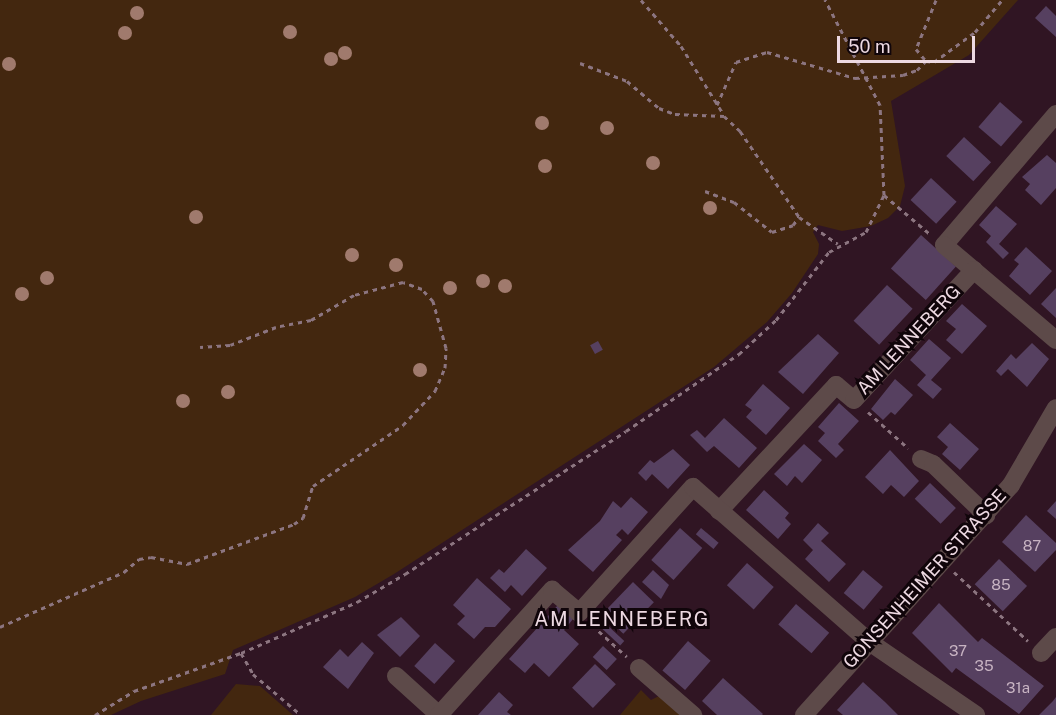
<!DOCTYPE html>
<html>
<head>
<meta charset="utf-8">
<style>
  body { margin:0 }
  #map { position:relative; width:1056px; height:715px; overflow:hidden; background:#301523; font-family:"Public Sans",sans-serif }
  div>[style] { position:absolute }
  .green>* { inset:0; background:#43270f }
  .building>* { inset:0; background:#564060; transform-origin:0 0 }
  .path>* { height:3px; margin-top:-1.5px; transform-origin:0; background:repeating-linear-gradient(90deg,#8c7580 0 4.5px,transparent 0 9px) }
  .minor>* { height:18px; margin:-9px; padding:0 9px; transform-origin:9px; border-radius:9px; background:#5d4a49 }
  .trees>* { width:14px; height:14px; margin:-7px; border-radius:50%; background:#a07a6d }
  span { translate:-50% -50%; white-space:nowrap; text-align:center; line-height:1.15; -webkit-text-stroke:6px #10050a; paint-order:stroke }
  .number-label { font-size:15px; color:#c7b3c2 }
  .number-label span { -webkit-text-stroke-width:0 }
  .street-label { font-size:18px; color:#edd9e2 }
  .neighbourhood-label { font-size:20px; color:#edd9e2; letter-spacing:1.5px }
  .scale { position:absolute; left:837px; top:36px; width:138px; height:27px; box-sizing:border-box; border:3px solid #edd9e2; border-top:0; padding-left:8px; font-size:18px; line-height:21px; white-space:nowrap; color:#edd9e2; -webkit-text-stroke:4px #10050a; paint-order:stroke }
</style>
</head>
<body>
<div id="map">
  <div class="green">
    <div style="clip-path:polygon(0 0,1018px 0,969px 55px,891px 101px,905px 186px,900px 206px,888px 218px,871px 226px,842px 231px,818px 225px,813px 232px,819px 244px,818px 254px,792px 293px,767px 322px,714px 367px,394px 574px,355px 597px,233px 650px,225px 674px,141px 701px,111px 715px,0 715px)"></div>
    <div style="clip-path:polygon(236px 684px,260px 686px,293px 715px,211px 715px)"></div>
    <div style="clip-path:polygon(641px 690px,651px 700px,659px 696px,685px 715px,620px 715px)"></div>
  </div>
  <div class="building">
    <div style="clip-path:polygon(1046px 6px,1056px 16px,1056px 37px,1035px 18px)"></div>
    <div style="left:1000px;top:102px;width:30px;height:33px;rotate:41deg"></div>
    <div style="left:964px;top:137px;width:37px;height:26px;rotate:43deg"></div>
    <div style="clip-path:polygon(1047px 155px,1056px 163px,1056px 188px,1041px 205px,1025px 190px,1030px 184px,1022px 177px)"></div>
    <div style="left:931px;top:178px;width:35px;height:30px;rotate:43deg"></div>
    <div style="clip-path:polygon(996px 206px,1017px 224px,999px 244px,1009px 253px,1003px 259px,986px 242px,991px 236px,979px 225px)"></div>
    <div style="left:921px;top:235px;width:47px;height:45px;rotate:42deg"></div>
    <div style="clip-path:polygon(1026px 247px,1052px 271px,1030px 295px,1009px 276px,1019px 264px,1014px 260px)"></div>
    <div style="left:887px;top:285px;width:35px;height:49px;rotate:43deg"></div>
    <div style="clip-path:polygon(1056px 288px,1056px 318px,1041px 304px)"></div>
    <div style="clip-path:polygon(962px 304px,987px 326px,962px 354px,946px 340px,956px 329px,946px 321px)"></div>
    <div style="clip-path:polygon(818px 334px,839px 353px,803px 394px,778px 372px)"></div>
    <div style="clip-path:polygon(929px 339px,951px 358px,931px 380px,942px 389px,933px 399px,917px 385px,926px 375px,910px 360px)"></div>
    <div style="left:598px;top:341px;width:10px;height:9px;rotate:61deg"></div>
    <div style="clip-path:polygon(1032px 343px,1049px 359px,1027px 387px,1008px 369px,1001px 376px,996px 371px,1011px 354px,1016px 359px)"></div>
    <div style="clip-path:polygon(895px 379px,913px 395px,895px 415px,891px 412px,883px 420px,871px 409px)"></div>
    <div style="clip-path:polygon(763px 384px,790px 408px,766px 435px,746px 417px,752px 410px,745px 405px)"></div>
    <div style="clip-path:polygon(839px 403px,859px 421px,838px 444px,844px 450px,836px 458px,818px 441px,825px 433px,818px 427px)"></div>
    <div style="clip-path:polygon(724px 418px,757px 448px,739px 468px,714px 446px,707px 452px,690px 435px,697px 430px,705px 438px)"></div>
    <div style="clip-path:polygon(950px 423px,979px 449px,960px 470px,942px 454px,948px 447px,937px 437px)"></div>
    <div style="clip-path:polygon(804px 444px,822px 460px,802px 483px,795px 476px,787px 486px,774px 474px)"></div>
    <div style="clip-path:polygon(673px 449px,690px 465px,668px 489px,652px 474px,646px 481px,638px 473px,650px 460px,654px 463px)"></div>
    <div style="clip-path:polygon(890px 450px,919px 481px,904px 497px,891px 485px,883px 494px,865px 477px)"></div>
    <div style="left:930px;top:483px;width:36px;height:22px;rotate:44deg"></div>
    <div style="clip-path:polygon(764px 490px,789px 513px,785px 518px,791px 524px,778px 539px,746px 510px)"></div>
    <div style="clip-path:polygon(631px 497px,648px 512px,628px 535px,622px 529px,616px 535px,622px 540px,593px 572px,568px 550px,600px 521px,613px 501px,621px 508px)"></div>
    <div style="clip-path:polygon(1056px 501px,1056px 519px,1047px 511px)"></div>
    <div style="clip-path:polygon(1026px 515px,1056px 543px,1056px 550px,1035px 572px,1002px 542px)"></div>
    <div style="clip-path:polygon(818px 523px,829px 533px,821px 541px,846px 564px,829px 582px,805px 559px,813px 550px,803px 540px)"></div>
    <div style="left:680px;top:528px;width:30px;height:43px;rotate:42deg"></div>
    <div style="left:701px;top:528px;width:23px;height:8px;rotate:40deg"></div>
    <div style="clip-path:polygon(526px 549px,547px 568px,522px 596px,511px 585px,505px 592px,490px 578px,499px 569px,504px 573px)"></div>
    <div style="left:999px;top:559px;width:39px;height:35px;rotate:44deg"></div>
    <div style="left:747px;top:563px;width:36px;height:30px;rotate:42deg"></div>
    <div style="clip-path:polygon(653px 570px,669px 585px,661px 599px,642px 582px)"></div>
    <div style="left:863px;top:570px;width:26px;height:30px;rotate:40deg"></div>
    <div style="clip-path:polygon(477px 578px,511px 609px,495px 627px,485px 627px,474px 639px,457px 624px,465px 616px,453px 605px)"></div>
    <div style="left:633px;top:582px;width:29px;height:44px;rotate:44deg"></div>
    <div style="clip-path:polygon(939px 603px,978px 642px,982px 638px,1044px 686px,1019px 714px,956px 668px,952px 673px,912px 633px)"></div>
    <div style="left:796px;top:604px;width:44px;height:27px;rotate:41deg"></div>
    <div style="clip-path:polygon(558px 605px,573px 619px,564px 630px,579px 644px,549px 677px,534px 663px,525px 673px,509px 659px)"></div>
    <div style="clip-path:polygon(401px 617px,420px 636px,400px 657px,377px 635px)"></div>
    <div style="left:606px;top:624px;width:25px;height:6px;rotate:43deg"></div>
    <div style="left:688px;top:641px;width:30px;height:39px;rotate:41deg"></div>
    <div style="clip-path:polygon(362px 642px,374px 653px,348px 689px,323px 667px,340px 649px,348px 657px)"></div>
    <div style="left:435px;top:643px;width:27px;height:31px;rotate:42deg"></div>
    <div style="left:603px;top:646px;width:19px;height:15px;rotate:43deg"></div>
    <div style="left:595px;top:664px;width:29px;height:33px;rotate:44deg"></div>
    <div style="clip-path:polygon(723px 678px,763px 714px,762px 715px,717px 715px,702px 701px)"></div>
    <div style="clip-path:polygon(863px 682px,885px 702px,898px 715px,843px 715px,837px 710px)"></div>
    <div style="clip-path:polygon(499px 692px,513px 705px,507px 712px,511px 715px,478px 715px)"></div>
    <div style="clip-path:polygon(1056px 697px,1056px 715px,1039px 715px,1053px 701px)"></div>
  </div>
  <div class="path">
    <div style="left:641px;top:0;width:61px;rotate:49deg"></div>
    <div style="left:681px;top:46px;width:81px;rotate:58.1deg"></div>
    <div style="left:936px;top:0;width:53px;rotate:112.2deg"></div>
    <div style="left:916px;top:49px;width:16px;rotate:50deg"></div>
    <div style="left:926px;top:61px;width:8px;rotate:7deg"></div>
    <div style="left:934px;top:62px;width:51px;rotate:-36.2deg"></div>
    <div style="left:975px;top:32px;width:42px;rotate:-49.8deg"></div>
    <div style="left:580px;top:63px;width:50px;rotate:21deg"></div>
    <div style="left:627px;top:81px;width:42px;rotate:40.2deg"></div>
    <div style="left:659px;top:108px;width:17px;rotate:21deg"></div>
    <div style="left:675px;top:114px;width:49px;rotate:2.3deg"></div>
    <div style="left:724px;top:116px;width:22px;rotate:43deg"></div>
    <div style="left:740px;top:131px;width:104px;rotate:55.5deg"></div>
    <div style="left:799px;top:217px;width:47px;rotate:34.7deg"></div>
    <div style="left:717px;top:105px;width:47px;rotate:-66.2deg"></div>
    <div style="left:736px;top:62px;width:33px;rotate:-18deg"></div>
    <div style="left:767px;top:52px;width:92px;rotate:16.5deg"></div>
    <div style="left:855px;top:78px;width:48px;rotate:-3.6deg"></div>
    <div style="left:903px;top:75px;width:15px;rotate:-20deg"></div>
    <div style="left:917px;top:70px;width:13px;rotate:-45deg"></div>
    <div style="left:705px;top:191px;width:31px;rotate:21deg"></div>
    <div style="left:734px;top:202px;width:48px;rotate:38.3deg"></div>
    <div style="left:772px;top:232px;width:22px;rotate:-18deg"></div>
    <div style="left:793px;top:225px;width:10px;rotate:-53deg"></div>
    <div style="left:884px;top:195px;width:62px;rotate:40.4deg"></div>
    <div style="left:868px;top:412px;width:54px;rotate:42deg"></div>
    <div style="left:954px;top:572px;width:101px;rotate:43deg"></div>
    <div style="left:592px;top:625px;width:47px;rotate:42.4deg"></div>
    <div style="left:0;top:627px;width:136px;rotate:-23.9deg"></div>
    <div style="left:124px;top:572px;width:20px;rotate:-41deg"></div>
    <div style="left:139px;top:559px;width:12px;rotate:-9deg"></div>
    <div style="left:151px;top:557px;width:37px;rotate:11deg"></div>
    <div style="left:187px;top:564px;width:114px;rotate:-20.5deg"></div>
    <div style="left:294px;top:524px;width:11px;rotate:-34deg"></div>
    <div style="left:303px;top:518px;width:34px;rotate:-73deg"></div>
    <div style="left:313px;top:486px;width:109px;rotate:-34.1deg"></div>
    <div style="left:403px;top:425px;width:47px;rotate:-46.7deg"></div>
    <div style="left:435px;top:391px;width:25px;rotate:-67deg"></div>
    <div style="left:445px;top:368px;width:20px;rotate:-87deg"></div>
    <div style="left:446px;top:348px;width:49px;rotate:-105.5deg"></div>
    <div style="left:433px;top:301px;width:16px;rotate:-133deg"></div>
    <div style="left:422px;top:289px;width:20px;rotate:-160deg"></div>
    <div style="left:403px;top:282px;width:51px;rotate:165.1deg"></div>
    <div style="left:354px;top:295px;width:50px;rotate:149.8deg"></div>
    <div style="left:311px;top:320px;width:36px;rotate:169deg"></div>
    <div style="left:276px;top:327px;width:49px;rotate:158.6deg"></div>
    <div style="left:230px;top:345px;width:30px;rotate:176deg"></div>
    <div style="left:241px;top:653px;width:24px;rotate:60deg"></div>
    <div style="left:253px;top:674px;width:63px;rotate:40.5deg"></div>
    <div style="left:95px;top:715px;width:46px;rotate:-31.6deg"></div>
    <div style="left:134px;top:691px;width:114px;rotate:-19.6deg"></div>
    <div style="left:241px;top:653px;width:127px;rotate:-23.7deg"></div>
    <div style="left:357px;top:602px;width:56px;rotate:-30.3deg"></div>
    <div style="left:405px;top:574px;width:263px;rotate:-32.9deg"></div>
    <div style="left:626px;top:431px;width:137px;rotate:-34.3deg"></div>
    <div style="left:739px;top:354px;width:50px;rotate:-42.6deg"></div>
    <div style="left:776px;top:320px;width:86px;rotate:-52.1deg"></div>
    <div style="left:829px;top:252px;width:42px;rotate:-28.4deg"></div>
    <div style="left:866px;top:232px;width:41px;rotate:-64.1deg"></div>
    <div style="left:884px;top:195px;width:90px;rotate:-92.5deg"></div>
    <div style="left:880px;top:105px;width:119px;rotate:-117.6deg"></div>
  </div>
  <div class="minor">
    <div style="left:1056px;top:114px;width:172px;rotate:130.5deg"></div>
    <div style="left:944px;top:245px;width:147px;rotate:40.3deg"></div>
    <div style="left:921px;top:459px;width:13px;rotate:23deg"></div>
    <div style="left:933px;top:464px;width:74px;rotate:43.9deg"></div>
    <div style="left:719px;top:511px;width:172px;rotate:-47.1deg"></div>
    <div style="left:836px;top:385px;width:23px;rotate:40deg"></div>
    <div style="left:854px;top:400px;width:177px;rotate:-47.3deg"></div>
    <div style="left:1041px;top:653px;width:22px;rotate:-47deg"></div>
    <div style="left:639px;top:668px;width:72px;rotate:41deg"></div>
    <div style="left:396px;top:676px;width:58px;rotate:42.2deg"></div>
    <div style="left:439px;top:715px;width:169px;rotate:-47.9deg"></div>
    <div style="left:552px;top:590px;width:35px;rotate:40deg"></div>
    <div style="left:579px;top:613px;width:170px;rotate:-47.9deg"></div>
    <div style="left:693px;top:487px;width:233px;rotate:41.3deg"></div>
    <div style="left:868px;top:641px;width:131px;rotate:34.4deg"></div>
    <div style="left:804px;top:715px;width:309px;rotate:-48deg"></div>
    <div style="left:1011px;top:485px;width:89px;rotate:-59.7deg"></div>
  </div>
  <div class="trees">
    <div style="left:137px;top:13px"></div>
    <div style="left:290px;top:32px"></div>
    <div style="left:125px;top:33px"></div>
    <div style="left:345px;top:53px"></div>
    <div style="left:331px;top:59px"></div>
    <div style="left:9px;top:64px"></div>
    <div style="left:542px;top:123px"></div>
    <div style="left:607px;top:128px"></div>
    <div style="left:653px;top:163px"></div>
    <div style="left:545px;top:166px"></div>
    <div style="left:710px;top:208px"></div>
    <div style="left:196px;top:217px"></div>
    <div style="left:352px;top:255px"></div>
    <div style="left:396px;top:265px"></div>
    <div style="left:47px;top:278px"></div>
    <div style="left:483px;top:281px"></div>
    <div style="left:505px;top:286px"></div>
    <div style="left:450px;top:288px"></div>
    <div style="left:22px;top:294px"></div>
    <div style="left:420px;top:370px"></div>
    <div style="left:228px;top:392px"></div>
    <div style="left:183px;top:401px"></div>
  </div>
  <div class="number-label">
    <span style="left:1032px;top:546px">87</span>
    <span style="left:1001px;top:585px">85</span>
    <span style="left:958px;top:651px">37</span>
    <span style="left:984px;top:666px">35</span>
    <span style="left:1018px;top:688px">31a</span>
  </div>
  <div class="street-label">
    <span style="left:909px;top:340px;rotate:-47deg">AM LENNEBERG</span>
    <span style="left:925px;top:579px;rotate:-48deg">GONSENHEIMER STRASSE</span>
  </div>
  <div class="neighbourhood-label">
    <span style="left:622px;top:619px">AM LENNEBERG</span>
  </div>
  <div class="scale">50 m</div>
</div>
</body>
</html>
